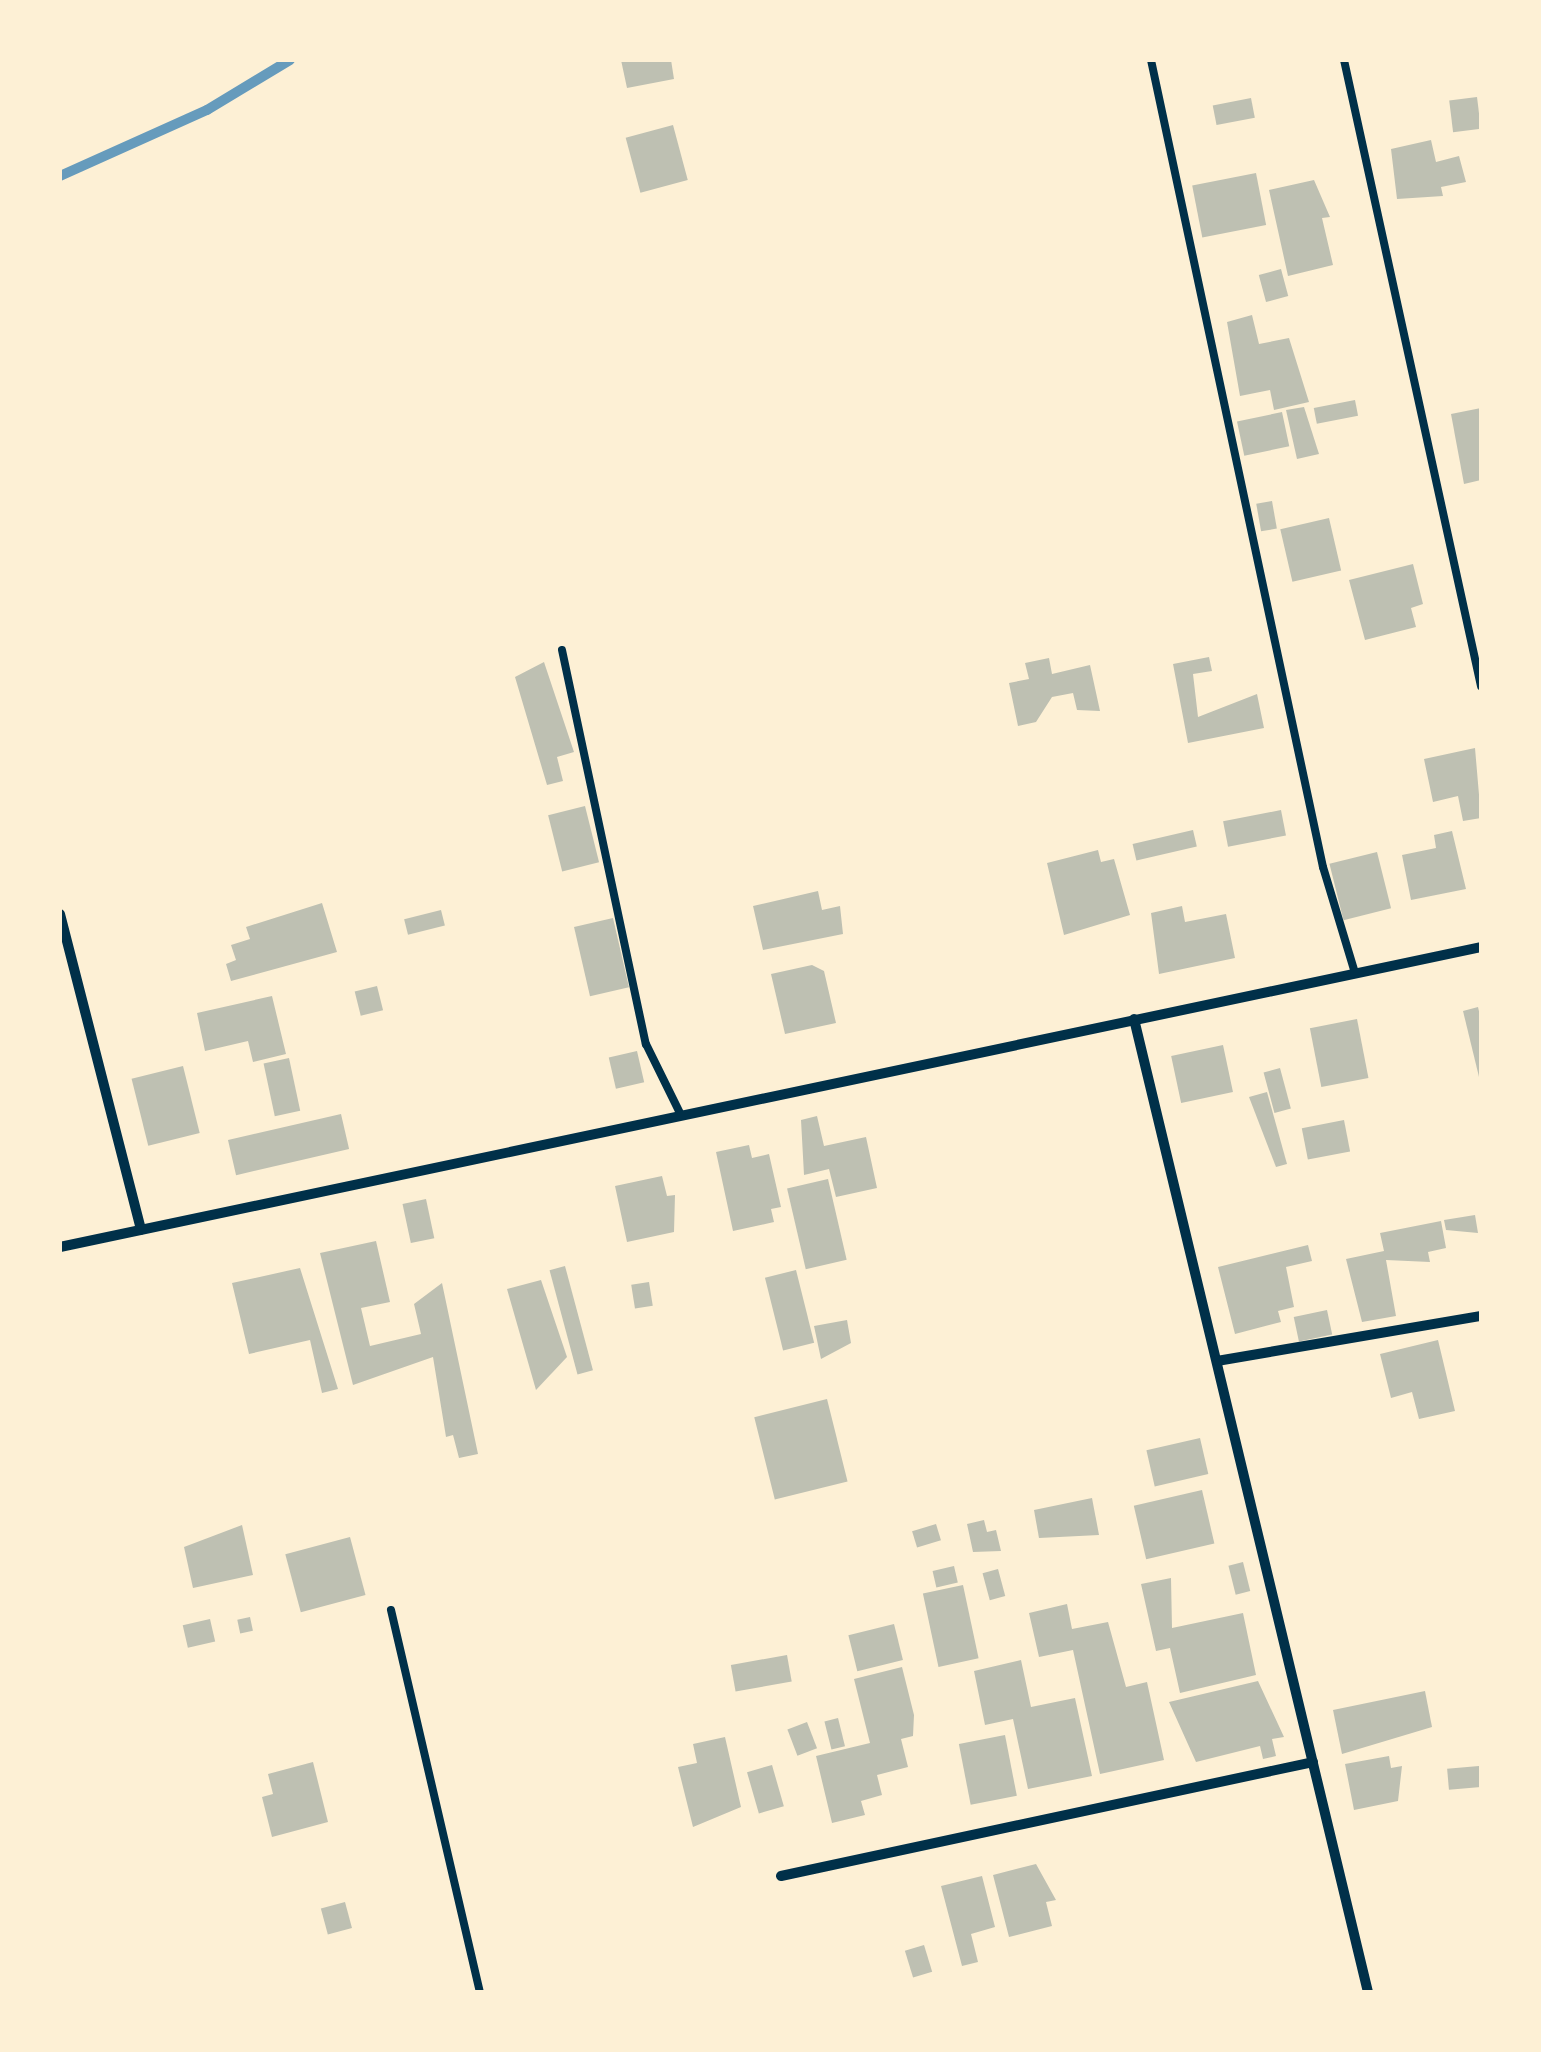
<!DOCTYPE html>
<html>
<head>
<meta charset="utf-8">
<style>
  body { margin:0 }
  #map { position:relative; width:1541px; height:2052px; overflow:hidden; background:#fdf0d5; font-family:"Noto Sans",sans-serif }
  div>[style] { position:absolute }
  .stream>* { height:10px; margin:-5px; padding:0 5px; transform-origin:5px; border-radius:5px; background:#669bbc }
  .building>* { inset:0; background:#bec0b2; transform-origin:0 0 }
  .service>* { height:8px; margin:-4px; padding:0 4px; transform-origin:4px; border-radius:4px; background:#003049 }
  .minor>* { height:10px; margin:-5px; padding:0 5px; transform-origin:5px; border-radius:5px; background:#003049 }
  span { translate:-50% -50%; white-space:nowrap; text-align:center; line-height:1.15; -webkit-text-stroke:8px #fdf0d5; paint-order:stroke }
  .frame { position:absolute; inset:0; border:62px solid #fdf0d5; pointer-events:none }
</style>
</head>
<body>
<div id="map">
  <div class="stream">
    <div style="left:60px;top:176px;width:161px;rotate:-24.2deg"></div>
    <div style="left:207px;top:110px;width:97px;rotate:-31.1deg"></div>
  </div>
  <div class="building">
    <div style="clip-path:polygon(621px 60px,671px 60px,674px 79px,627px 88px)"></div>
    <div style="left:1477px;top:97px;width:32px;height:28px;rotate:83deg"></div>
    <div style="left:1251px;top:98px;width:20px;height:39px;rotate:79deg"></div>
    <div style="left:673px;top:125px;width:57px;height:49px;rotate:75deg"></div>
    <div style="clip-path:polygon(1431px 140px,1436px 162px,1459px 156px,1466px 182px,1441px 187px,1443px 196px,1397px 199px,1391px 149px)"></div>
    <div style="left:1256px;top:173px;width:53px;height:65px;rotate:79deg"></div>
    <div style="clip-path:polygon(1314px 180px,1330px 217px,1322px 218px,1333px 265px,1288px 276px,1269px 190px)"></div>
    <div style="left:1281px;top:269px;width:28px;height:23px;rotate:75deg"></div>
    <div style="clip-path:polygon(1252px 315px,1259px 344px,1289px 338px,1309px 402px,1274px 410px,1270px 390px,1240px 396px,1227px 322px)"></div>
    <div style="left:1355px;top:400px;width:16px;height:42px;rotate:79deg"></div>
    <div style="clip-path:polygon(1304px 407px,1319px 454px,1297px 459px,1286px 410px)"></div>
    <div style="clip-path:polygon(1481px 408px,1481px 480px,1464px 484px,1451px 414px)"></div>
    <div style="left:1282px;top:412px;width:35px;height:46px;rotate:78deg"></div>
    <div style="left:1272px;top:501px;width:28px;height:16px;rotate:80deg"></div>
    <div style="left:1329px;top:518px;width:54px;height:50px;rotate:77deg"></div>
    <div style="clip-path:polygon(1413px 564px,1423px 604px,1411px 608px,1416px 627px,1365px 640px,1349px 580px)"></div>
    <div style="clip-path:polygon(1209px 657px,1212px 671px,1193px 674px,1198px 717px,1257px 694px,1264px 728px,1188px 743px,1173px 664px)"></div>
    <div style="clip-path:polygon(1049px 658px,1052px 674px,1090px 665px,1100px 711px,1077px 710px,1073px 693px,1052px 697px,1036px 722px,1018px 726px,1009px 683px,1029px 679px,1025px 663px)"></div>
    <div style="clip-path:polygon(544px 662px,574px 752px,557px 757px,563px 781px,547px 785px,515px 677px)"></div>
    <div style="clip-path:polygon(1475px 748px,1481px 818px,1463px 821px,1458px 796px,1433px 802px,1424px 759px)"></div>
    <div style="left:585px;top:806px;width:58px;height:38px;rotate:76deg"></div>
    <div style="left:1281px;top:810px;width:26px;height:59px;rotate:79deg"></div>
    <div style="left:1193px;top:830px;width:17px;height:62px;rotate:77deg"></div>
    <div style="clip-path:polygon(1452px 831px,1466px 889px,1411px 900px,1402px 855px,1436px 848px,1434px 835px)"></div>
    <div style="clip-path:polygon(1098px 850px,1101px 862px,1114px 859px,1130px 915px,1064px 935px,1047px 863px)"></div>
    <div style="left:1377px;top:852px;width:58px;height:49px;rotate:76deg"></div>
    <div style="clip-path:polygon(818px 891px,822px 910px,840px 906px,843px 934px,763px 950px,753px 906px)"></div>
    <div style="clip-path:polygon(322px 903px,337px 952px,231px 981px,226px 964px,236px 960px,231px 945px,250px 939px,246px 927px)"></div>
    <div style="clip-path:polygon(1182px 906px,1185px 922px,1226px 914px,1235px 958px,1159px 974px,1151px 913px)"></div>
    <div style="left:441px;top:910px;width:16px;height:38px;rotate:76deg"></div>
    <div style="left:613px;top:918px;width:71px;height:40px;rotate:77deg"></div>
    <div style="clip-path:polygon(812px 965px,824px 971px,836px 1023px,785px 1034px,771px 974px)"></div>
    <div style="left:377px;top:986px;width:25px;height:23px;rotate:76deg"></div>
    <div style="clip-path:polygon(272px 996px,286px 1054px,253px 1062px,248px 1041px,205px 1051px,197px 1013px)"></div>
    <div style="clip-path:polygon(1478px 1007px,1481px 1020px,1480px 1081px,1463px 1011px)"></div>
    <div style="left:1357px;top:1019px;width:60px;height:48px;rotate:79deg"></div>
    <div style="left:1223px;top:1045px;width:48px;height:53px;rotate:78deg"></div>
    <div style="left:637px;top:1051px;width:32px;height:29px;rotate:77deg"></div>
    <div style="left:289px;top:1058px;width:54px;height:26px;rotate:78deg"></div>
    <div style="left:183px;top:1066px;width:69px;height:53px;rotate:76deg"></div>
    <div style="left:1280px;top:1068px;width:42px;height:17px;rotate:75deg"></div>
    <div style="clip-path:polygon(1267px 1092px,1287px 1164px,1276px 1167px,1249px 1097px)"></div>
    <div style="left:341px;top:1114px;width:36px;height:116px;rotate:77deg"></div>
    <div style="clip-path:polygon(817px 1116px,824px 1146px,866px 1137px,877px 1188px,836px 1197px,829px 1169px,804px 1175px,801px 1120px)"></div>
    <div style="left:1344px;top:1120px;width:32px;height:43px;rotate:79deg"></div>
    <div style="clip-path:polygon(749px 1145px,752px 1158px,769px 1154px,781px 1207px,771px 1209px,774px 1222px,733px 1231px,716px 1152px)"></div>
    <div style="clip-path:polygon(662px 1176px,667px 1196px,675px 1195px,674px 1232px,627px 1242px,615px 1186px)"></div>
    <div style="left:828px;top:1179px;width:83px;height:42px;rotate:77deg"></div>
    <div style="left:426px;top:1199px;width:40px;height:24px;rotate:78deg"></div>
    <div style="clip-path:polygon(1475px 1215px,1478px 1233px,1446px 1230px,1444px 1220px)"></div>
    <div style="clip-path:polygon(1441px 1221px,1446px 1248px,1428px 1252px,1430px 1262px,1386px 1260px,1396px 1316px,1362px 1322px,1346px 1259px,1384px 1251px,1380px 1233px)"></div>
    <div style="clip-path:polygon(376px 1241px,390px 1302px,361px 1308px,370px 1346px,421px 1334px,414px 1304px,442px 1283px,478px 1454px,459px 1458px,453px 1435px,446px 1437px,433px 1357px,353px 1385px,320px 1253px)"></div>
    <div style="clip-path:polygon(1308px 1245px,1312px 1261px,1286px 1267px,1294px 1307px,1278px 1311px,1281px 1322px,1235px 1334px,1218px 1267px)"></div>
    <div style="left:565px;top:1266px;width:108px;height:16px;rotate:75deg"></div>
    <div style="clip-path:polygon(300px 1268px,338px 1389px,322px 1393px,310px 1340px,249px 1354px,232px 1283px)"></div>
    <div style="left:796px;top:1270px;width:75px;height:32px;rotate:76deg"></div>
    <div style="clip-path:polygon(541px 1280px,567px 1357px,536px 1390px,507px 1289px)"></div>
    <div style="left:649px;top:1282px;width:24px;height:18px;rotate:81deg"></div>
    <div style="left:1327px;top:1310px;width:25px;height:34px;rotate:78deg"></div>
    <div style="clip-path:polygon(847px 1320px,851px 1343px,821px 1359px,814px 1326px)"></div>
    <div style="clip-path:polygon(1438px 1340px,1455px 1411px,1419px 1419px,1412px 1392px,1391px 1398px,1380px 1354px)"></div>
    <div style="left:827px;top:1399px;width:85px;height:75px;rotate:76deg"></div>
    <div style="left:1200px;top:1438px;width:37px;height:55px;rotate:77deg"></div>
    <div style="left:1202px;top:1490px;width:55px;height:70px;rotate:77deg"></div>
    <div style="clip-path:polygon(1092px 1498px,1099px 1535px,1039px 1538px,1034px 1510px)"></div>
    <div style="clip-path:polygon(984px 1520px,987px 1532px,996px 1530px,1001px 1551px,973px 1552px,967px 1524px)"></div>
    <div style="left:936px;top:1524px;width:17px;height:25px;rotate:73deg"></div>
    <div style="clip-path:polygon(242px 1525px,253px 1575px,193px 1588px,184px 1547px)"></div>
    <div style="left:350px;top:1537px;width:60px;height:67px;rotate:75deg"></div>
    <div style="left:1243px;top:1562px;width:30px;height:15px;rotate:76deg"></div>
    <div style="left:954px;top:1566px;width:17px;height:22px;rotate:77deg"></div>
    <div style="left:998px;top:1569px;width:28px;height:16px;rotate:75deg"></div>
    <div style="clip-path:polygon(1171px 1578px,1172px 1628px,1243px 1613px,1256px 1675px,1180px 1693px,1170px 1648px,1156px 1651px,1141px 1584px)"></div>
    <div style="left:963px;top:1585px;width:75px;height:41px;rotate:78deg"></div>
    <div style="clip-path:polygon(1067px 1604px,1072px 1629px,1108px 1622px,1126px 1687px,1147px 1682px,1164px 1760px,1100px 1774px,1073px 1650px,1039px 1657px,1029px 1613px)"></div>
    <div style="left:250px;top:1617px;width:14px;height:13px;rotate:78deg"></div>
    <div style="left:210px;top:1619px;width:23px;height:28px;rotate:77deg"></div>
    <div style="left:894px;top:1624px;width:37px;height:47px;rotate:76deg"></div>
    <div style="left:787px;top:1655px;width:27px;height:57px;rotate:80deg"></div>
    <div style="clip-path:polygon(1021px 1660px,1031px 1707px,1075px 1698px,1092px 1776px,1028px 1789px,1013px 1719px,985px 1725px,974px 1671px)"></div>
    <div style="clip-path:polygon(902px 1667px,914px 1715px,913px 1736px,901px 1739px,908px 1767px,877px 1775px,882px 1795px,861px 1801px,865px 1815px,832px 1823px,816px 1756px,870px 1743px,854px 1679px)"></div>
    <div style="clip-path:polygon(1258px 1681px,1284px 1737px,1272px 1739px,1276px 1756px,1263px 1759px,1260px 1746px,1196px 1762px,1169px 1702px)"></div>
    <div style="clip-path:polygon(1425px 1691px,1432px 1727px,1342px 1754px,1333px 1710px)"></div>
    <div style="left:838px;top:1718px;width:29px;height:14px;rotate:76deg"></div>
    <div style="left:807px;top:1722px;width:28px;height:21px;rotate:69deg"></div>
    <div style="left:1005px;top:1735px;width:62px;height:47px;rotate:79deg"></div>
    <div style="clip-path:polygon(725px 1737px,741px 1807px,693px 1827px,678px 1767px,697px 1763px,693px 1744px)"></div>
    <div style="clip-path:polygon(1389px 1756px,1391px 1768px,1402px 1766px,1398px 1801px,1354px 1810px,1345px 1764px)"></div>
    <div style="clip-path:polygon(313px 1762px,328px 1822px,272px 1837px,262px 1797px,273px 1794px,268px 1774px)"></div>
    <div style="left:772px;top:1765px;width:43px;height:26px;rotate:74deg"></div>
    <div style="left:1479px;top:1766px;width:21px;height:32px;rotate:85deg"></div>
    <div style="clip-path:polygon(1036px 1864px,1056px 1900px,1046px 1902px,1052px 1926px,1009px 1937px,993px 1875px)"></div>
    <div style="clip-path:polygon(982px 1876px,995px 1927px,971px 1934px,978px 1962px,962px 1966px,941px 1886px)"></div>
    <div style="left:345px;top:1902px;width:27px;height:25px;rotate:75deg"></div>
    <div style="left:924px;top:1945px;width:28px;height:20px;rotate:73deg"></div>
  </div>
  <div class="service">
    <div style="left:1151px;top:60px;width:825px;rotate:77.97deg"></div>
    <div style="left:1323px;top:867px;width:111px;rotate:73.2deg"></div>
    <div style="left:1344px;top:60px;width:641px;rotate:77.66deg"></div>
    <div style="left:562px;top:650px;width:403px;rotate:78deg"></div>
    <div style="left:646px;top:1044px;width:79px;rotate:63.8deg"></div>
    <div style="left:391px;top:1610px;width:392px;rotate:76.9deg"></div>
  </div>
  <div class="minor">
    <div style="left:60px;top:914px;width:326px;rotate:75.6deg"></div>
    <div style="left:1134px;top:1019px;width:1001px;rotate:76.48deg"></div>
    <div style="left:60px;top:1247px;width:1452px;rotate:-11.92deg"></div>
    <div style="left:1217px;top:1361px;width:268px;rotate:-9.7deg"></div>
    <div style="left:781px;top:1876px;width:544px;rotate:-12.09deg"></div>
  </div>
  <div class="frame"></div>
</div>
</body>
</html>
